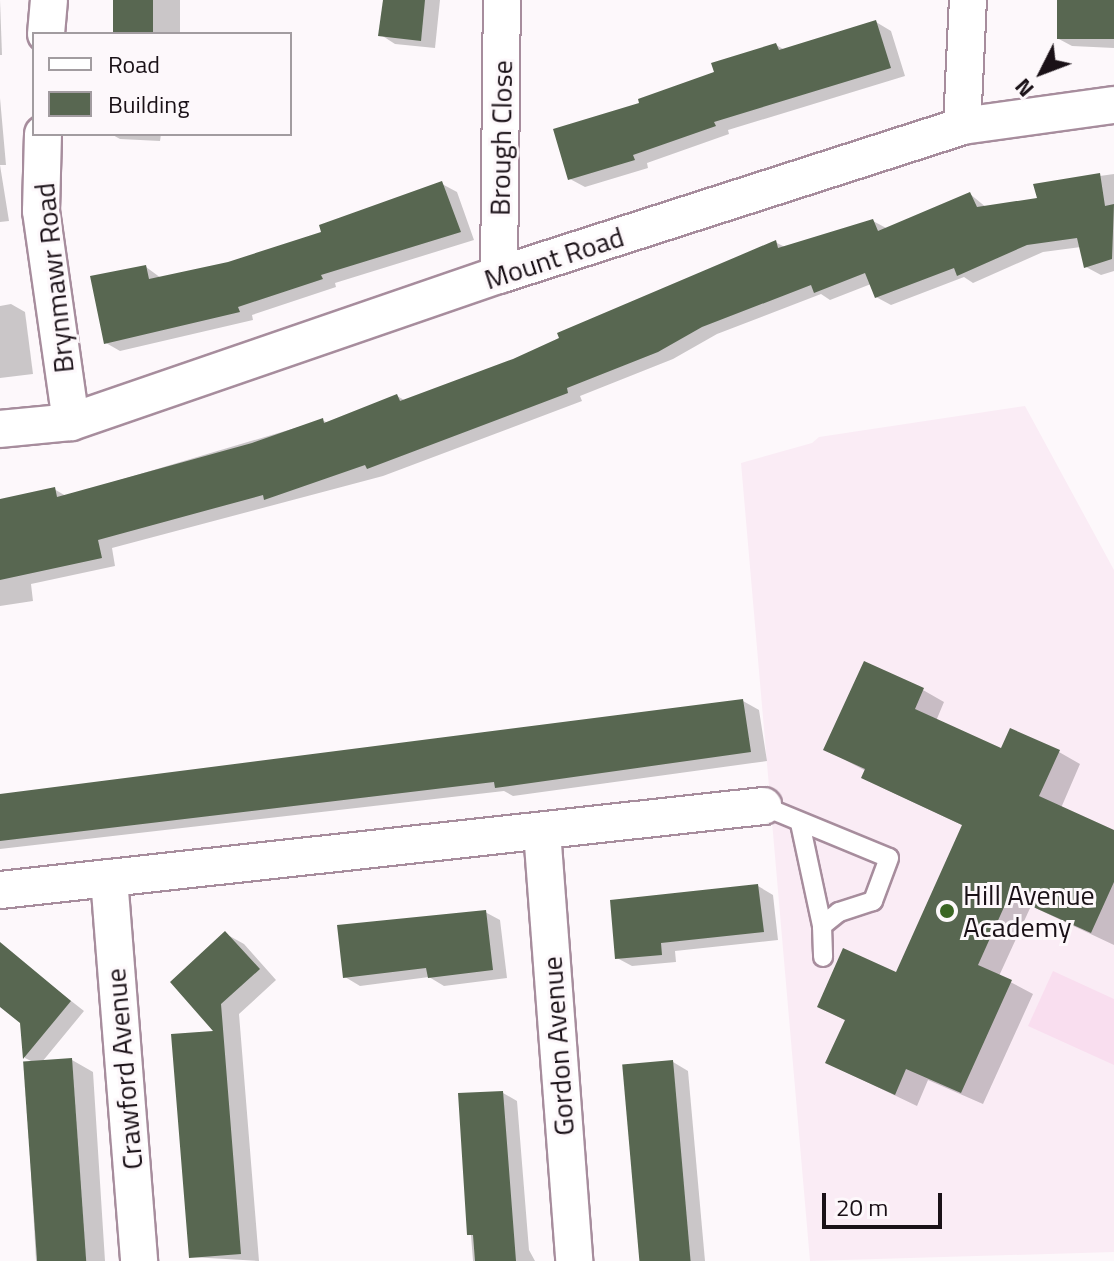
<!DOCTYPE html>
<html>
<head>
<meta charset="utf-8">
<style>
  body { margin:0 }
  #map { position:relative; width:1114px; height:1261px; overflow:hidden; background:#fdf8fb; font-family:"Titillium Web",sans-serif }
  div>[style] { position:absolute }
  .built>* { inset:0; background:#faecf5 }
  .green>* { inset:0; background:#f9deef }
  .shadow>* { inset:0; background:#0003; transform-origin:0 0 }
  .building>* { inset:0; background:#586751; transform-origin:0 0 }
  .roads { filter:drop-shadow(2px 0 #a78d9d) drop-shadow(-2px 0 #a78d9d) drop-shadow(0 2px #a78d9d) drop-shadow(0 -2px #a78d9d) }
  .lane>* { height:18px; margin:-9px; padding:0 9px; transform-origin:9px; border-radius:9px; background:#fff }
  .street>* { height:36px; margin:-18px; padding:0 18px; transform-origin:18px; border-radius:18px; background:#fff }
  .dots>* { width:22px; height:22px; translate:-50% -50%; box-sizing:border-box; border:4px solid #fdf8fb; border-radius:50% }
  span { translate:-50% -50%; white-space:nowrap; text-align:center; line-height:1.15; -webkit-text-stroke:6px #fdf8fb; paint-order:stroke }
  .street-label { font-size:28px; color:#1a1117 }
  .poi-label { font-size:28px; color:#1a1117 }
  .left { translate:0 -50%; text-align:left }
  .legend { position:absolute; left:32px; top:32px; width:260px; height:104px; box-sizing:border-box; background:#fdf8fb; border:2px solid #a29ca0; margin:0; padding:10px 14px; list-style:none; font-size:24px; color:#1a1117 }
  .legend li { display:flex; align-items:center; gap:16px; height:40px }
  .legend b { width:40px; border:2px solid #a29ca0 }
  .north { position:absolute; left:1002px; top:32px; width:80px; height:80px; -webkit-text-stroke:6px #fdf8fb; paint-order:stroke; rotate:228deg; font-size:22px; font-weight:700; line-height:32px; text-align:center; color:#1a1117 }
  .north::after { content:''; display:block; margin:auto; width:28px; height:36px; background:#1a1117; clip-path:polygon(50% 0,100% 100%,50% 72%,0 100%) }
  .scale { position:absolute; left:822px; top:1193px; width:120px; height:36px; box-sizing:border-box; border:4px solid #1a1117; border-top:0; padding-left:10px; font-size:24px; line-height:28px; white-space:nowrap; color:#1a1117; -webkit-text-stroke:6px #fdf8fb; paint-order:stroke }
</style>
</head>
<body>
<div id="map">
  <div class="built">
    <div style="clip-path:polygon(1025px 406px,1114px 570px,1114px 1252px,810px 1261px,741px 463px,812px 443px,819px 437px)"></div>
  </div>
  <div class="green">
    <div style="clip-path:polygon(1053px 971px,1114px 999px,1114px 1065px,1028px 1026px)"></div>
  </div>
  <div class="shadow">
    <div style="clip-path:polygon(0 0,2px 55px,0 55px)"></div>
    <div style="left:115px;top:0;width:65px;height:34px"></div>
    <div style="clip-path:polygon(385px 0,440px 0,435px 48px,395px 44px,381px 35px)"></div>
    <div style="clip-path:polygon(1059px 0,1114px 0,1114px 48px,1072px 46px,1057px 38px)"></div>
    <div style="clip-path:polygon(876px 22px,891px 31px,905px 76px,728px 130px,729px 134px,647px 163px,648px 168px,585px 187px,570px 179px,642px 104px,776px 45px,785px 50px)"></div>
    <div style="clip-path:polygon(0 98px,6px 165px,0 165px,9px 221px,0 222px)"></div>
    <div style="clip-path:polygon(111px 134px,161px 134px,160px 141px,120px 139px)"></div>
    <div style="clip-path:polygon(1114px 174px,1114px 271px,1101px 275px,1086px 267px,1081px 247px,1043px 252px,973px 283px,964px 277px,891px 305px,876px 297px,871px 284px,830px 300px,821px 294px,717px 334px,673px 359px,580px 396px,582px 401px,383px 476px,112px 548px,115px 566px,31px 584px,33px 601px,0 606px,0 501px,54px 489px,66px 496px,322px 420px,328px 423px,397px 396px,406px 401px,513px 360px,775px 242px,785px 247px,873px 221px,888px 229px,970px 194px,987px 208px,1040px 200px,1035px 185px)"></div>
    <div style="clip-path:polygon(442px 184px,457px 192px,474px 240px,335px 283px,336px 287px,252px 315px,253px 320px,120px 351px,106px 343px,146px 267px,161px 278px,229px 264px,324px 233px)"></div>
    <div style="clip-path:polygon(11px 304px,25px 312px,33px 374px,0 378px,0 306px)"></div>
    <div style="clip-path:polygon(923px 690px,944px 702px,936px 721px,1002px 751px,1059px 752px,1080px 764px,1061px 808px,1114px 832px,1114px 945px,1031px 906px,999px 976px,1033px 994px,983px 1104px,928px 1080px,917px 1106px,827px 1063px,846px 1021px,819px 1006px,897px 974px,964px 826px,885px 789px,863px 777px,866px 771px,826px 750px)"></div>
    <div style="clip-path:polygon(743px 701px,759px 710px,767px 761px,513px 796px,504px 791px,0 849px,0 795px)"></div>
    <div style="clip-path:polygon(758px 886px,773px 895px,778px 940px,675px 951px,676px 962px,632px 966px,617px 958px)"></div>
    <div style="clip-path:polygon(485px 912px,500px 920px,507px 978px,444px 986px,429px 977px,360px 986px,345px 977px)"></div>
    <div style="clip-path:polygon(226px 934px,244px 944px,276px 980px,239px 1014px,259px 1261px,191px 1257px)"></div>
    <div style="clip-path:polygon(10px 953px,84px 1011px,42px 1062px,72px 1060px,93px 1072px,105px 1261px,36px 1261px,25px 1063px,33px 1062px,25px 1058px,22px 1022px,0 1004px,0 965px)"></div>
    <div style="clip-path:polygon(673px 1062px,688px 1071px,705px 1261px,643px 1261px)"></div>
    <div style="clip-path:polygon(503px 1093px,517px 1101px,529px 1250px,535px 1261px,473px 1261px,460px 1095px)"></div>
  </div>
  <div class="building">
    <div style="left:113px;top:0;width:40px;height:34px"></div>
    <div style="clip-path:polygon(383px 0,425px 0,421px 41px,378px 36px)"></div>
    <div style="left:1057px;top:0;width:57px;height:39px"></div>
    <div style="clip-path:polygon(876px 20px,891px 68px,714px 122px,716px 126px,633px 155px,635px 160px,568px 180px,553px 129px,639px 103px,638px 99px,714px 72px,711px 63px,776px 43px,779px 50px)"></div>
    <div style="clip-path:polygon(1100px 173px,1105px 206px,1114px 204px,1112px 259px,1084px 268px,1077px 238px,1027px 245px,957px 276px,954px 268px,875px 298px,865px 273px,814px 293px,811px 285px,702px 327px,658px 352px,567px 388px,568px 393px,367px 469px,365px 465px,264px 500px,263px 495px,98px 540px,102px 558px,0 580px,0 499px,55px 487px,57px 497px,252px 443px,323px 418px,324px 423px,397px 394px,400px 401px,513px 359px,559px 338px,557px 333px,776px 240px,778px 248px,873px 219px,878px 231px,970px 192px,977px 207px,1037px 198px,1033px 184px)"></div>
    <div style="clip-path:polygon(442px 181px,461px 232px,321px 275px,323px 279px,238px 307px,240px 312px,104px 344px,90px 276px,146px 265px,149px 279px,228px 262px,321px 232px,319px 225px)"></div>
    <div style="clip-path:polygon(864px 661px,924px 688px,915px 709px,1001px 748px,1010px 728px,1060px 750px,1039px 796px,1114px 830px,1114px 882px,1091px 933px,1009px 896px,978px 965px,1012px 980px,961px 1093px,906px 1069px,895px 1095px,825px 1063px,845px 1020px,817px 1007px,843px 948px,896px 972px,962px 825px,861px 778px,865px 769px,823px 750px)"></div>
    <div style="clip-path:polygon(743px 699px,751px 752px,495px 788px,494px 782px,0 841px,0 794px)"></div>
    <div style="clip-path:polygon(758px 884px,764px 932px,661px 943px,662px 955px,615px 959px,610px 900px)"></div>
    <div style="clip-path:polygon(486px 910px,493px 970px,428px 978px,426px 968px,343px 978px,337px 925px)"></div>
    <div style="clip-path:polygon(225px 931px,260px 969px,221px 1004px,241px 1254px,189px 1258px,171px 1034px,213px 1031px,170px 982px)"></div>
    <div style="clip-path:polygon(0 942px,71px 1001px,23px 1059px,20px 1023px,0 1007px)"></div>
    <div style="left:72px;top:1058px;width:204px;height:49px;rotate:86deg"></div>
    <div style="left:673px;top:1060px;width:202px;height:51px;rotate:85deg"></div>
    <div style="clip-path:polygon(503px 1091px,516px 1261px,475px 1261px,473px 1235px,467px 1235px,458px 1093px)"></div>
  </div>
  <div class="roads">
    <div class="lane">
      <div style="left:763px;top:806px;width:136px;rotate:22.4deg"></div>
      <div style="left:889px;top:858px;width:46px;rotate:110.4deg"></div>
      <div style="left:873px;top:901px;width:36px;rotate:162deg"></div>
      <div style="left:839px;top:912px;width:22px;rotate:141deg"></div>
      <div style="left:822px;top:926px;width:31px;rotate:88deg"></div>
      <div style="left:800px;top:823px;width:105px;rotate:77.9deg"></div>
    </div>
    <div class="street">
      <div style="left:46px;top:34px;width:34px;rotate:-85deg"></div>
      <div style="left:962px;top:126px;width:126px;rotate:-87.3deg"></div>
      <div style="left:43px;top:134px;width:77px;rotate:91.5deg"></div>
      <div style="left:41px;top:211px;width:213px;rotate:81.9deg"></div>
      <div style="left:499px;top:275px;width:275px;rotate:-89.4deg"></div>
      <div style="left:0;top:429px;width:71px;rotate:-5.6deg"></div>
      <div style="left:71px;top:422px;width:453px;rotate:-19deg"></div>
      <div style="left:499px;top:275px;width:486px;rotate:-17.8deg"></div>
      <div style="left:962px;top:126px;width:153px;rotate:-7.9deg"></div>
      <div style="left:542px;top:831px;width:431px;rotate:85.7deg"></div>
      <div style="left:109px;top:878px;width:384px;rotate:85.5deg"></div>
      <div style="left:0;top:890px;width:768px;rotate:-6.28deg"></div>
    </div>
  </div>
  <div class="dots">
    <div style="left:947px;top:911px;background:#3b6624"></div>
  </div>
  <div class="street-label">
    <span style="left:501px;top:138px;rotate:-89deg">Brough Close</span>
    <span style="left:554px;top:258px;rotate:-18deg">Mount Road</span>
    <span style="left:54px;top:278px;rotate:-96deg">Brynmawr Road</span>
    <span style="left:558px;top:1046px;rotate:-94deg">Gordon Avenue</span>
    <span style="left:124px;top:1069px;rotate:-95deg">Crawford Avenue</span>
  </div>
  <div class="poi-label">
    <span class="left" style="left:963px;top:911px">Hill Avenue<br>Academy</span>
  </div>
  <ul class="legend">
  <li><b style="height:10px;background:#fff"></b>Road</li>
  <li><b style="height:22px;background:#586751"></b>Building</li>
  </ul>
  <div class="north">N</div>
  <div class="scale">20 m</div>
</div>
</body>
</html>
